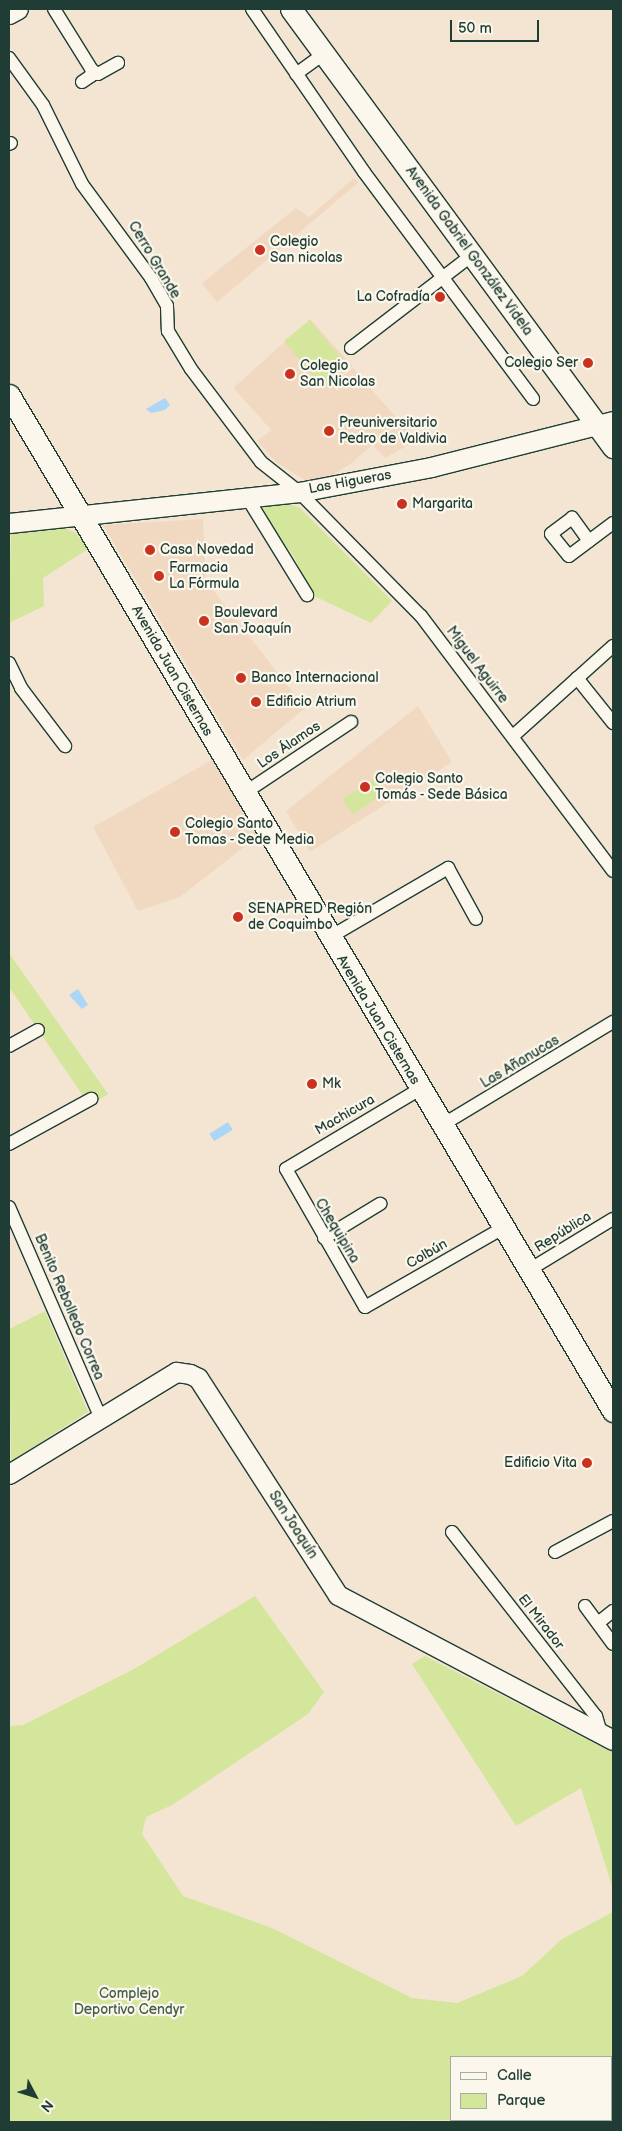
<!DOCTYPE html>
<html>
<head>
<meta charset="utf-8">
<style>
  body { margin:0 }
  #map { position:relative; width:622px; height:2131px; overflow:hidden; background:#f4e5d2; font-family:"Balsamiq Sans",sans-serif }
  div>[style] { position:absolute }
  .built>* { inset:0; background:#f0d9c0; transform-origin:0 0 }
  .green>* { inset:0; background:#d3e69b; transform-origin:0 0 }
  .water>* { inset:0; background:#acd6f7; transform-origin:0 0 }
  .roads { filter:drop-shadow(1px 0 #1f3d34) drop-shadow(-1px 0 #1f3d34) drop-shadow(0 1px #1f3d34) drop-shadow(0 -1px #1f3d34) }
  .street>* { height:12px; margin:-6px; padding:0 6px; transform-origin:6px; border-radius:6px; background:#fbf7ec }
  .secondary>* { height:19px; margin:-9.5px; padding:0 9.5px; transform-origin:9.5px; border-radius:9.5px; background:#fbf7ec }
  .primary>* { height:21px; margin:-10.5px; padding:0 10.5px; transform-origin:10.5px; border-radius:10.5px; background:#fbf7ec }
  .dots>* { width:14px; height:14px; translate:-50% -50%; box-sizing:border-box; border:2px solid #fbf7ec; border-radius:50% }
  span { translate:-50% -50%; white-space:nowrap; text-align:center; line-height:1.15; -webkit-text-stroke:4.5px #fbf7ec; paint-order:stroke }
  .poi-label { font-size:14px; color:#1f3d34 }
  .left { translate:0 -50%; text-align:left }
  .right { translate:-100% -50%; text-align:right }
  .street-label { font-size:14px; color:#1f3d34 }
  .park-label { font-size:14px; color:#435f49 }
  .frame { position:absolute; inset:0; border:10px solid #1f3d34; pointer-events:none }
  .legend { position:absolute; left:450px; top:2056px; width:162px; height:65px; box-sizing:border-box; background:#fbf7ec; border:1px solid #a3ada2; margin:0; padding:6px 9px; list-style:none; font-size:15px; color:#1f3d34 }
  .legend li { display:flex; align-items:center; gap:10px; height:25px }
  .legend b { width:25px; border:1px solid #a3ada2 }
  .north { position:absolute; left:10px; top:2071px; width:50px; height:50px; -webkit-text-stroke:4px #fbf7ec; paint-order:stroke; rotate:130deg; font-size:14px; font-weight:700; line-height:20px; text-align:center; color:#1f3d34 }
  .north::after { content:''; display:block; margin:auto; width:18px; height:22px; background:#1f3d34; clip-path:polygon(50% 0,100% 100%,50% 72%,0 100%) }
  .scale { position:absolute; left:450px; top:20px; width:89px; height:22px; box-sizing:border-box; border:2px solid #1f3d34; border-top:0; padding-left:6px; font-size:15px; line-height:18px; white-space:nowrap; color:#1f3d34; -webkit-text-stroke:4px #fbf7ec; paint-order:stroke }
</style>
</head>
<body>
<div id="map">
  <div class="built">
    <div style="clip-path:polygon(354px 178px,359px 182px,217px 302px,202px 283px,296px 208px,309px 217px)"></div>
    <div style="left:310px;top:319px;width:63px;height:103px;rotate:48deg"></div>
    <div style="clip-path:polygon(353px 368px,399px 421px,353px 462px,327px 479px,308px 482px,276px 462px,257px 441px)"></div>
    <div style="clip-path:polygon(401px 421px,417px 440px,385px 458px,374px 446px)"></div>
    <div style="clip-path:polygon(203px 519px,206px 581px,305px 708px,243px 760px,103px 525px)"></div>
    <div style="clip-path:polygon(418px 706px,452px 762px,310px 852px,286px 811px)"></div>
    <div style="clip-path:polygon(212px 760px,258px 836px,180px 897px,138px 911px,93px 827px)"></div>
  </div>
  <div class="green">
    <div style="left:310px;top:320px;width:58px;height:33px;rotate:51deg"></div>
    <div style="clip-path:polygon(284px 502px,300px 508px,392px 601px,371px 623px,312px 595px,295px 559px,258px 507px)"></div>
    <div style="clip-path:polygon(58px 525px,76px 533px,88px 549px,43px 578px,44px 606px,9px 623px,11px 529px)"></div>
    <div style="left:376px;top:777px;width:18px;height:40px;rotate:56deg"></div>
    <div style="clip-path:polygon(9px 953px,108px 1094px,90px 1106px,9px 987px)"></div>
    <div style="clip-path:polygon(45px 1311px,88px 1412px,11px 1461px,9px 1329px)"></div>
    <div style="clip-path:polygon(255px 1596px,324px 1692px,308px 1714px,172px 1805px,146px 1817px,142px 1834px,183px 1896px,272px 1928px,412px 1998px,457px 2003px,522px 1976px,562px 1939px,613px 1912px,613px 2088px,611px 2057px,451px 2057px,451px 2120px,519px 2120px,9px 2122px,9px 1726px,23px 1725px,134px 1669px)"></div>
    <div style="clip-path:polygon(425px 1656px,613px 1753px,613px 1889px,581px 1788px,516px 1826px,412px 1664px)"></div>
  </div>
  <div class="water">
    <div style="clip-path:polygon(165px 398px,170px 405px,165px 410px,151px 413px,146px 409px)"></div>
    <div style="clip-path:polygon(78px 989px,88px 1005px,82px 1009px,69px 995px)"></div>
    <div style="left:228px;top:1122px;width:9px;height:22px;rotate:58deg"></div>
  </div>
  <div class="roads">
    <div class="street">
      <div style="left:54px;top:9px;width:72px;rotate:58.1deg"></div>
      <div style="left:92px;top:70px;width:7px;rotate:34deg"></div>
      <div style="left:98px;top:74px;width:23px;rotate:-29deg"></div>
      <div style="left:252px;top:9px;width:198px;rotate:55.5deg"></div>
      <div style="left:364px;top:172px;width:283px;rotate:53.3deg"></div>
      <div style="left:9px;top:58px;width:58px;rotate:54.1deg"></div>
      <div style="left:43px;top:105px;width:88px;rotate:63.7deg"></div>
      <div style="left:82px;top:184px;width:117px;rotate:53.7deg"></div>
      <div style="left:151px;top:278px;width:32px;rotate:60deg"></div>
      <div style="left:167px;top:306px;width:25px;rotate:88deg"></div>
      <div style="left:168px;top:331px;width:44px;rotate:58.8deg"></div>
      <div style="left:191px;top:369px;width:116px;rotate:53deg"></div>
      <div style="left:261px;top:462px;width:48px;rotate:38.3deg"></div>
      <div style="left:299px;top:492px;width:174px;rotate:45.5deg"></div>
      <div style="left:421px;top:616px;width:319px;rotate:53deg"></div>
      <div style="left:296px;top:74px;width:34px;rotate:-36deg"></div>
      <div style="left:82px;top:82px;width:11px;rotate:-34deg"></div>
      <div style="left:91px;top:76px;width:6px;rotate:-81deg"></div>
      <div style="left:9px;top:144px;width:2px;rotate:-27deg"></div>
      <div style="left:351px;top:348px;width:153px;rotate:-37.5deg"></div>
      <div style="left:248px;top:499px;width:113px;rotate:58.4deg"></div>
      <div style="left:589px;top:541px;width:29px;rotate:-126deg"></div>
      <div style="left:572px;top:518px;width:26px;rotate:143deg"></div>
      <div style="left:551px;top:534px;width:28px;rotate:51deg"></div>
      <div style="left:569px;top:556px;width:55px;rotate:-36.9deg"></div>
      <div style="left:9px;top:663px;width:28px;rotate:64deg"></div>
      <div style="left:21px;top:688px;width:73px;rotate:52.8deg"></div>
      <div style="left:577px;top:678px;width:58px;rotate:51.3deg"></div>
      <div style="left:513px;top:736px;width:135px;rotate:-42deg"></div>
      <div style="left:243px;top:794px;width:130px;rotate:-33.7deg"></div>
      <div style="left:330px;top:937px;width:137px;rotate:-30.3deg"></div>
      <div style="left:448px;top:868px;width:58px;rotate:61.2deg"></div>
      <div style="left:9px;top:1046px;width:33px;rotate:-29deg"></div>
      <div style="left:420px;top:1089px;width:156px;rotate:149.2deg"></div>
      <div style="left:286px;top:1169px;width:159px;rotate:60.2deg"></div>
      <div style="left:365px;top:1307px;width:159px;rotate:-29.8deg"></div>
      <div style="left:442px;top:1125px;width:200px;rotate:-31.1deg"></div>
      <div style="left:9px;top:1144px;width:94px;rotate:-28.8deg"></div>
      <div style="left:9px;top:1207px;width:231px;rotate:66.5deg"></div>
      <div style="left:324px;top:1238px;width:66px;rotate:-31.3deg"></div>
      <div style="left:529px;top:1270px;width:98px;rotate:-31.3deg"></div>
      <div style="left:452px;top:1532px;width:234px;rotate:52deg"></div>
      <div style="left:596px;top:1716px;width:19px;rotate:74deg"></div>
      <div style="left:555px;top:1552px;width:66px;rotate:-28.1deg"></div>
      <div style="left:585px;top:1606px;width:47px;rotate:53.6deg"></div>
      <div style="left:598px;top:1623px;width:19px;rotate:-39deg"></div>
    </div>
    <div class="secondary">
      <div style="left:9px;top:14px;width:10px;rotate:-29deg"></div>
      <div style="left:9px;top:523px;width:292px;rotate:-6.1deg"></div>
      <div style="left:299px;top:492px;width:134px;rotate:-10.7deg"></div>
      <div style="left:431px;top:467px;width:188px;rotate:-14.2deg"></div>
      <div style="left:9px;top:1474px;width:196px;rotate:-31.4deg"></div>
      <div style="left:176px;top:1372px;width:14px;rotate:8deg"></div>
      <div style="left:190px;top:1374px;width:9px;rotate:27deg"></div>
      <div style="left:198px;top:1378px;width:258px;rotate:57.2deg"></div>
      <div style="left:338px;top:1595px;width:311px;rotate:27.8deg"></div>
    </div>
    <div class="primary">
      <div style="left:291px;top:9px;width:544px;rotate:53.68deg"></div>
      <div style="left:9px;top:395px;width:1182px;rotate:59.27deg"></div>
    </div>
  </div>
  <div class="dots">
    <div style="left:260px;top:250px;background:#c8321e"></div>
    <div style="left:440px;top:297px;background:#c8321e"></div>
    <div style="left:588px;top:363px;background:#c8321e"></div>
    <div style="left:290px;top:374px;background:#c8321e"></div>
    <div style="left:329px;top:431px;background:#c8321e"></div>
    <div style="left:402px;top:504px;background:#c8321e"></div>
    <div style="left:150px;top:550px;background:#c8321e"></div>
    <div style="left:159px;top:576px;background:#c8321e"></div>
    <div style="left:204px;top:621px;background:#c8321e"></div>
    <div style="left:241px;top:678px;background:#c8321e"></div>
    <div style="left:256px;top:702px;background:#c8321e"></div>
    <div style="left:365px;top:787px;background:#c8321e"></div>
    <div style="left:175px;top:832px;background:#c8321e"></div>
    <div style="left:238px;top:917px;background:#c8321e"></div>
    <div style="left:312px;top:1084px;background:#c8321e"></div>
    <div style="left:587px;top:1463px;background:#c8321e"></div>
  </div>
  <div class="poi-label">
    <span class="left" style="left:270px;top:250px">Colegio<br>San nicolas</span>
    <span class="right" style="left:430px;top:297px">La Cofradía</span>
    <span class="right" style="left:578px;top:363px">Colegio Ser</span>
    <span class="left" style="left:300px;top:374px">Colegio<br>San Nicolas</span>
    <span class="left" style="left:339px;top:431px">Preuniversitario<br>Pedro de Valdivia</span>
    <span class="left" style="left:412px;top:504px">Margarita</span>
    <span class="left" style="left:160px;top:550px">Casa Novedad</span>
    <span class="left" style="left:169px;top:576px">Farmacia<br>La Fórmula</span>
    <span class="left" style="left:214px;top:621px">Boulevard<br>San Joaquín</span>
    <span class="left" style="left:251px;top:678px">Banco Internacional</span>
    <span class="left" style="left:266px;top:702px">Edificio Atrium</span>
    <span class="left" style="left:375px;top:787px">Colegio Santo<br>Tomás - Sede Básica</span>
    <span class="left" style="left:185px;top:832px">Colegio Santo<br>Tomas - Sede Media</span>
    <span class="left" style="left:248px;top:917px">SENAPRED Región<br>de Coquimbo</span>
    <span class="left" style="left:322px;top:1084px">Mk</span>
    <span class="right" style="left:577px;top:1463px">Edificio Vita</span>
  </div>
  <div class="street-label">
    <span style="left:469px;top:251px;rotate:54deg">Avenida Gabriel González Videla</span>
    <span style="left:154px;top:260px;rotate:59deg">Cerro Grande</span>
    <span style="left:350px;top:482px;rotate:-10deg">Las Higueras</span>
    <span style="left:477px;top:665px;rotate:53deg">Miguel Aguirre</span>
    <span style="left:172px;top:671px;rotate:60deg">Avenida Juan Cisternas</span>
    <span style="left:289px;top:745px;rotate:-34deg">Los Álamos</span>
    <span style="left:378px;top:1020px;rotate:59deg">Avenida Juan Cisternas</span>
    <span style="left:520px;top:1062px;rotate:-31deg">Las Añanucas</span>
    <span style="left:345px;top:1115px;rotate:-30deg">Machicura</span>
    <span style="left:337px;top:1231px;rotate:59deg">Chequipina</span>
    <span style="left:563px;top:1232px;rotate:-32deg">República</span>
    <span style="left:427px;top:1254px;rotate:-30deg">Colbún</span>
    <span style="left:69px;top:1307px;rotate:67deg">Benito Rebolledo Correa</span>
    <span style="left:293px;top:1525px;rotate:57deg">San Joaquín</span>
    <span style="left:541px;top:1622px;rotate:52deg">El Mirador</span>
  </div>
  <div class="park-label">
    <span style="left:129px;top:2002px">Complejo<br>Deportivo Cendyr</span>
  </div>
  <div class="frame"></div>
  <ul class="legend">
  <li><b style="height:6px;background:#fbf7ec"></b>Calle</li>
  <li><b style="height:14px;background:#d3e69b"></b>Parque</li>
  </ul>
  <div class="north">N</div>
  <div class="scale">50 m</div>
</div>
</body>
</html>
